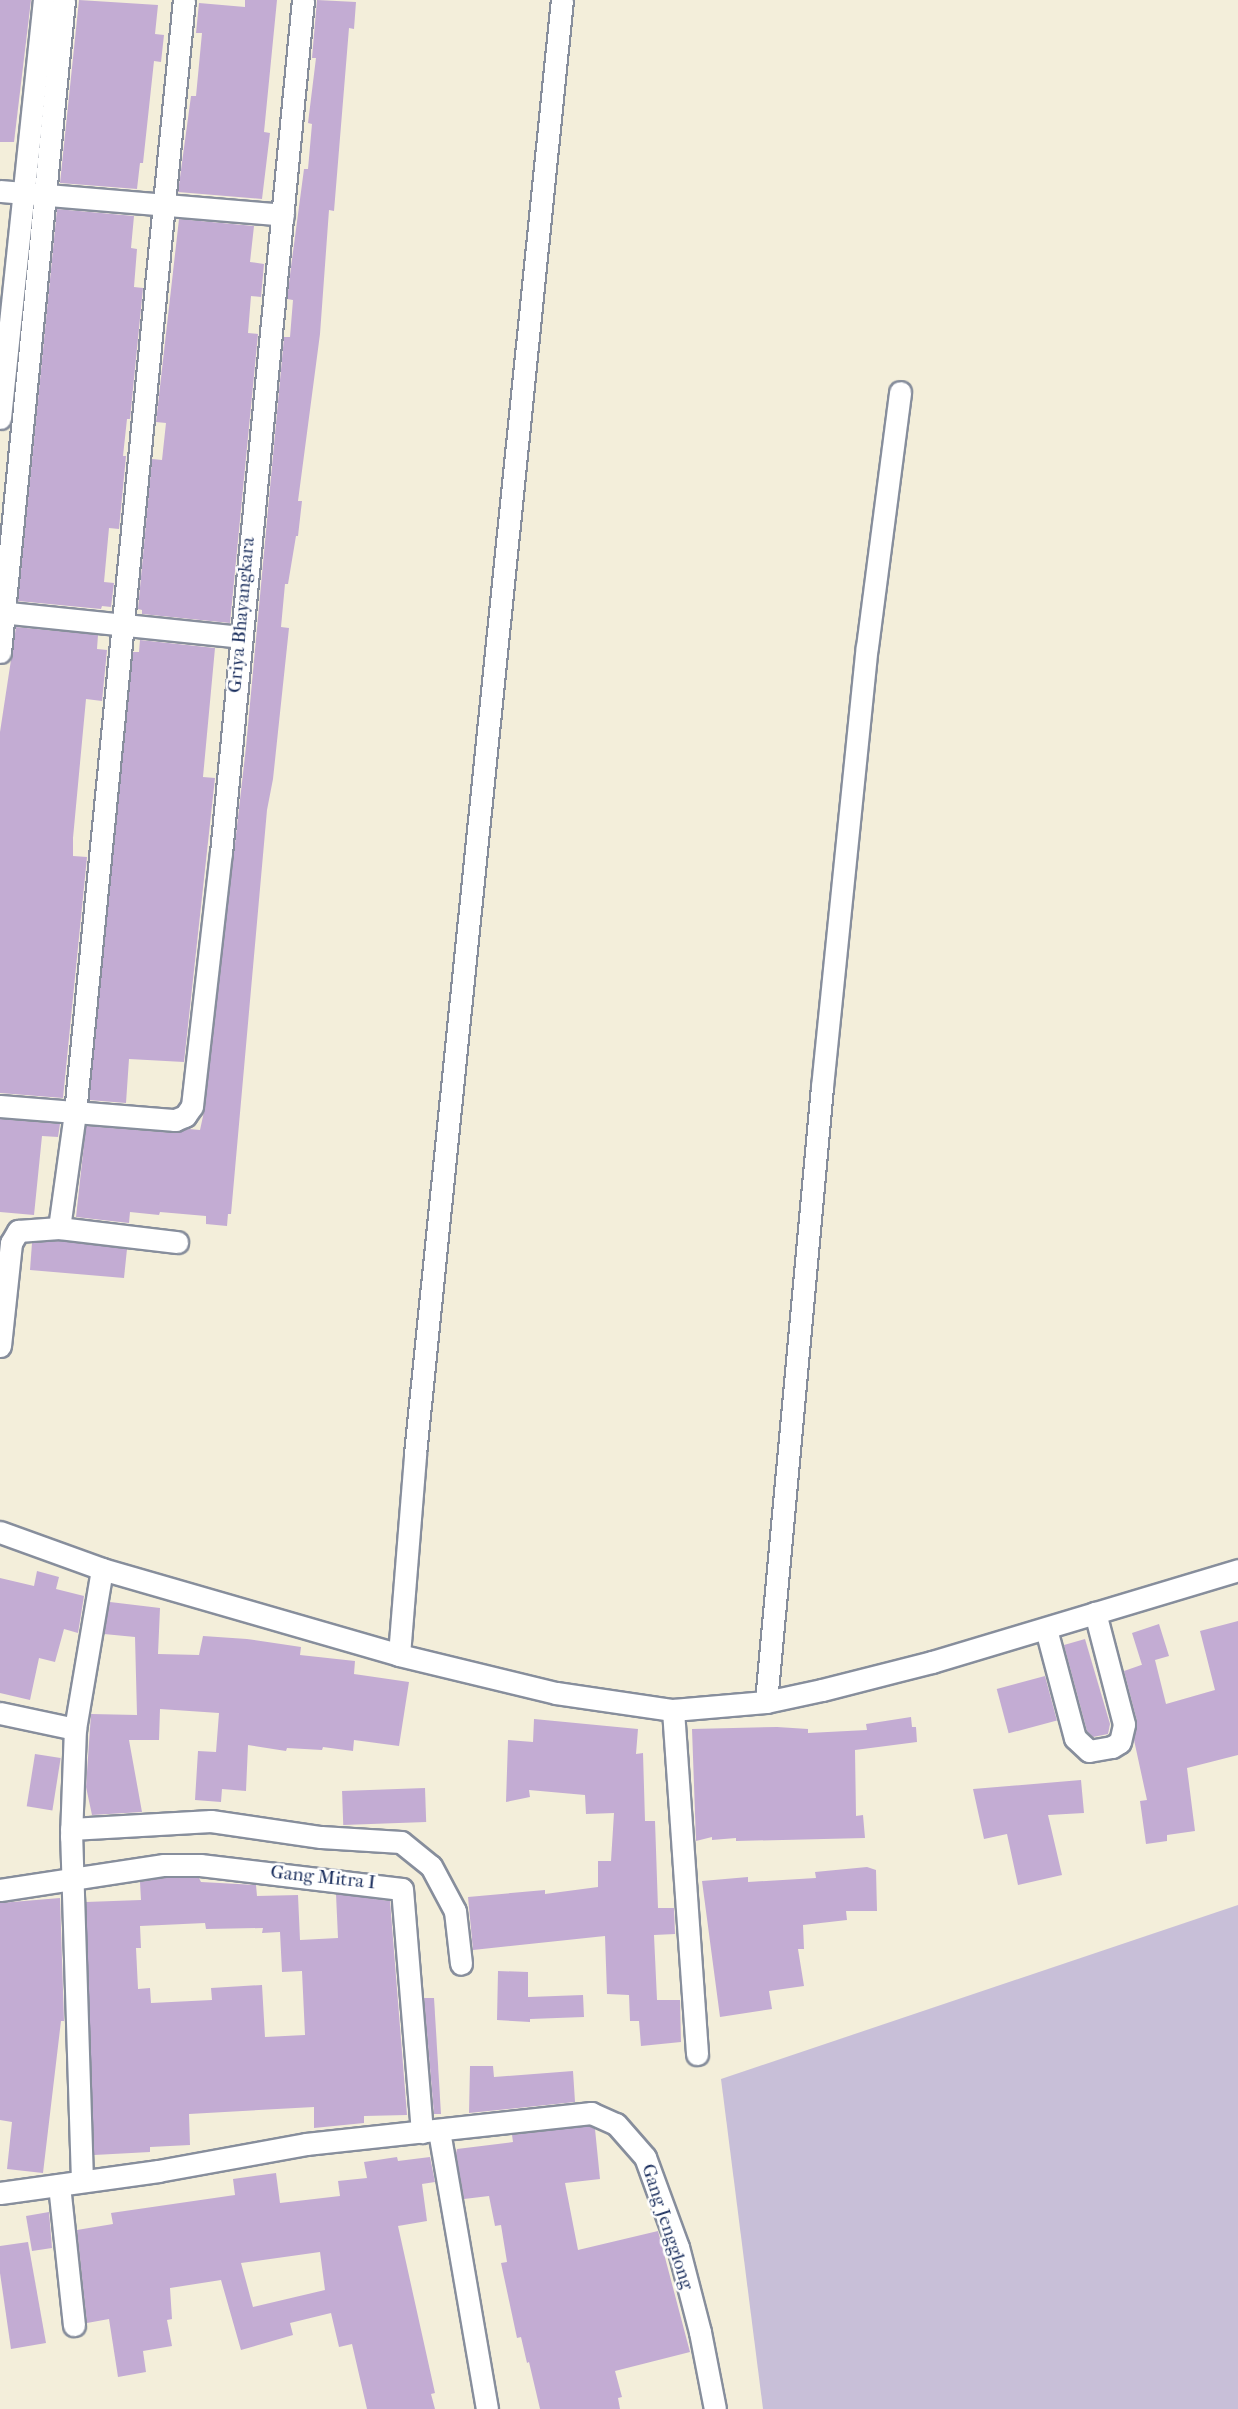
<!DOCTYPE html>
<html>
<head>
<meta charset="utf-8">
<style>
  body { margin:0 }
  #map { position:relative; width:1238px; height:2409px; overflow:hidden; background:#f3eeda; font-family:"IM FELL French Canon",serif }
  div>[style] { position:absolute }
  .industrial>* { inset:0; background:#c8bfd8 }
  .building>* { inset:0; background:#c3acd3; transform-origin:0 0 }
  .roads { filter:drop-shadow(2px 0 #878e9c) drop-shadow(-2px 0 #878e9c) drop-shadow(0 2px #878e9c) drop-shadow(0 -2px #878e9c) }
  .street>* { height:21px; margin:-10.5px; padding:0 10.5px; transform-origin:10.5px; border-radius:10.5px; background:#fff }
  span { translate:-50% -50%; white-space:nowrap; text-align:center; line-height:1.15; -webkit-text-stroke:5px #fff; paint-order:stroke }
  .street-label { font-size:19px; color:#1b2f5e }
</style>
</head>
<body>
<div id="map">
  <div class="industrial">
    <div style="clip-path:polygon(1238px 1905px,1238px 2409px,763px 2409px,721px 2079px)"></div>
  </div>
  <div class="building">
    <div style="clip-path:polygon(0 0,31px 0,14px 142px,0 142px)"></div>
    <div style="clip-path:polygon(79px 0,158px 5px,155px 34px,164px 35px,161px 62px,154px 61px,143px 163px,140px 163px,137px 189px,60px 183px)"></div>
    <div style="clip-path:polygon(245px 0,277px 0,264px 132px,270px 133px,262px 199px,178px 192px,191px 96px,196px 96px,202px 33px,196px 33px,199px 3px,245px 7px)"></div>
    <div style="clip-path:polygon(317px 0,356px 2px,354px 29px,349px 28px,334px 211px,329px 210px,320px 334px,298px 501px,302px 501px,298px 536px,296px 536px,288px 584px,285px 584px,281px 627px,289px 628px,273px 779px,267px 810px,231px 1214px,228px 1214px,227px 1226px,206px 1224px,206px 1216px,160px 1212px,159px 1215px,130px 1212px,129px 1223px,76px 1217px,86px 1126px,174px 1133px,189px 1129px,200px 1130px,205px 1107px,246px 747px,284px 337px,290px 337px,293px 300px,287px 299px,291px 267px,304px 169px,308px 169px,312px 124px,308px 123px,316px 58px,312px 58px)"></div>
    <div style="clip-path:polygon(57px 209px,134px 216px,131px 248px,137px 249px,134px 287px,143px 288px,130px 419px,127px 419px,123px 456px,126px 456px,119px 529px,109px 528px,104px 582px,114px 583px,111px 607px,102px 606px,101px 609px,18px 601px)"></div>
    <div style="clip-path:polygon(179px 219px,254px 226px,250px 262px,264px 264px,261px 297px,251px 296px,248px 333px,258px 334px,230px 623px,142px 614px,142px 610px,138px 609px,152px 459px,162px 460px,166px 423px,156px 422px)"></div>
    <div style="clip-path:polygon(16px 627px,98px 635px,97px 649px,107px 650px,102px 701px,86px 699px,73px 838px,73px 856px,87px 857px,63px 1098px,0 1093px,0 732px)"></div>
    <div style="clip-path:polygon(140px 640px,215px 648px,203px 777px,215px 778px,184px 1062px,129px 1059px,126px 1103px,89px 1100px,133px 652px,139px 652px)"></div>
    <div style="clip-path:polygon(0 1119px,60px 1124px,58px 1137px,42px 1136px,34px 1215px,0 1212px)"></div>
    <div style="clip-path:polygon(59px 1241px,127px 1249px,124px 1278px,30px 1270px,32px 1243px)"></div>
    <div style="clip-path:polygon(37px 1571px,59px 1577px,56px 1589px,84px 1596px,78px 1633px,64px 1629px,55px 1662px,39px 1658px,30px 1700px,0 1693px,0 1578px,34px 1586px)"></div>
    <div style="clip-path:polygon(110px 1602px,160px 1608px,158px 1654px,199px 1655px,203px 1636px,247px 1639px,301px 1647px,300px 1655px,355px 1661px,354px 1674px,409px 1682px,399px 1746px,354px 1740px,353px 1751px,323px 1747px,322px 1750px,287px 1748px,286px 1751px,248px 1745px,246px 1791px,222px 1789px,221px 1802px,195px 1800px,198px 1751px,216px 1752px,219px 1713px,160px 1709px,159px 1740px,129px 1740px,142px 1812px,92px 1815px,86px 1787px,91px 1714px,137px 1715px,135px 1637px,104px 1634px)"></div>
    <div style="clip-path:polygon(1238px 1621px,1238px 1755px,1187px 1768px,1195px 1831px,1167px 1835px,1167px 1841px,1146px 1844px,1140px 1801px,1147px 1800px,1134px 1740px,1137px 1721px,1124px 1671px,1147px 1663px,1142px 1665px,1132px 1633px,1159px 1624px,1169px 1656px,1155px 1660px,1166px 1704px,1215px 1690px,1200px 1631px)"></div>
    <div style="clip-path:polygon(1085px 1639px,1110px 1724px,1108px 1734px,1093px 1737px,1087px 1731px,1064px 1645px)"></div>
    <div style="left:1045px;top:1676px;width:46px;height:50px;rotate:75deg"></div>
    <div style="clip-path:polygon(911px 1717px,912px 1727px,916px 1727px,917px 1742px,855px 1750px,856px 1816px,863px 1815px,865px 1838px,736px 1841px,736px 1838px,712px 1840px,712px 1837px,696px 1841px,692px 1729px,777px 1727px,808px 1729px,808px 1733px,867px 1730px,866px 1724px)"></div>
    <div style="clip-path:polygon(534px 1719px,638px 1729px,636px 1754px,643px 1753px,645px 1821px,655px 1821px,658px 1908px,674px 1908px,675px 1934px,654px 1935px,657px 2000px,680px 2000px,681px 2042px,641px 2046px,639px 2021px,630px 2021px,629px 1995px,607px 1994px,605px 1936px,473px 1950px,468px 1897px,545px 1890px,545px 1894px,598px 1887px,598px 1861px,611px 1861px,614px 1813px,586px 1814px,585px 1795px,529px 1790px,530px 1797px,506px 1802px,508px 1740px,533px 1742px)"></div>
    <div style="left:35px;top:1754px;width:26px;height:53px;rotate:9deg"></div>
    <div style="clip-path:polygon(1081px 1780px,1084px 1813px,1048px 1815px,1062px 1875px,1018px 1885px,1007px 1834px,984px 1839px,973px 1789px)"></div>
    <div style="left:425px;top:1788px;width:34px;height:83px;rotate:88deg"></div>
    <div style="clip-path:polygon(867px 1867px,876px 1870px,877px 1911px,846px 1911px,847px 1920px,803px 1925px,804px 1949px,798px 1949px,804px 1986px,769px 1991px,772px 2009px,720px 2017px,702px 1881px,748px 1877px,748px 1882px,816px 1878px,815px 1872px)"></div>
    <div style="clip-path:polygon(evenodd,165px 1878px,199px 1878px,201px 1882px,256px 1885px,257px 1896px,298px 1895px,300px 1940px,338px 1938px,336px 1894px,390px 1901px,407px 2115px,364px 2116px,364px 2123px,314px 2128px,314px 2107px,189px 2114px,190px 2145px,150px 2147px,150px 2152px,94px 2155px,86px 1902px,141px 1900px,140px 1882px,165px 1878px,205px 1923px,206px 1929px,263px 1928px,262px 1933px,280px 1932px,282px 1972px,302px 1971px,305px 2035px,265px 2037px,262px 1985px,211px 1988px,212px 2000px,151px 2003px,150px 1988px,138px 1989px,136px 1948px,141px 1948px,140px 1926px,205px 1923px)"></div>
    <div style="clip-path:polygon(60px 1898px,64px 2021px,61px 2021px,43px 2173px,7px 2169px,12px 2122px,0 2120px,0 1903px)"></div>
    <div style="clip-path:polygon(498px 1971px,528px 1972px,528px 1997px,583px 1995px,584px 2017px,530px 2019px,530px 2022px,497px 2020px)"></div>
    <div style="clip-path:polygon(424px 1998px,434px 1998px,441px 2114px,434px 2114px)"></div>
    <div style="clip-path:polygon(470px 2066px,493px 2066px,494px 2077px,573px 2071px,575px 2102px,469px 2113px)"></div>
    <div style="clip-path:polygon(589px 2126px,595px 2129px,600px 2179px,565px 2183px,578px 2250px,658px 2231px,690px 2352px,615px 2371px,622px 2397px,618px 2398px,620px 2409px,540px 2409px,529px 2362px,527px 2363px,521px 2337px,517px 2338px,501px 2263px,507px 2262px,501px 2225px,495px 2226px,489px 2196px,464px 2199px,456px 2153px,457px 2149px,513px 2142px,512px 2135px)"></div>
    <div style="clip-path:polygon(evenodd,397px 2157px,398px 2161px,430px 2157px,435px 2182px,422px 2184px,427px 2221px,398px 2226px,435px 2393px,431px 2394px,435px 2409px,367px 2409px,352px 2344px,339px 2347px,331px 2313px,290px 2323px,293px 2335px,241px 2350px,221px 2280px,170px 2288px,172px 2319px,167px 2320px,172px 2346px,143px 2351px,146px 2372px,118px 2377px,109px 2319px,87px 2323px,77px 2230px,113px 2224px,111px 2213px,235px 2195px,233px 2179px,276px 2173px,280px 2203px,340px 2196px,338px 2181px,367px 2178px,364px 2162px,397px 2157px,320px 2252px,325px 2290px,253px 2307px,241px 2263px,320px 2252px)"></div>
    <div style="clip-path:polygon(49px 2212px,52px 2248px,32px 2251px,26px 2216px)"></div>
    <div style="clip-path:polygon(28px 2242px,46px 2343px,11px 2349px,0 2273px,0 2246px)"></div>
  </div>
  <div class="roads">
    <div class="street">
      <div style="left:0;top:191px;width:284px;rotate:4.8deg"></div>
      <div style="left:0;top:418px;width:420px;rotate:-84deg"></div>
      <div style="left:0;top:612px;width:241px;rotate:5.9deg"></div>
      <div style="left:0;top:652px;width:655px;rotate:-84.39deg"></div>
      <div style="left:0;top:1106px;width:176px;rotate:4.6deg"></div>
      <div style="left:175px;top:1120px;width:11px;rotate:-22deg"></div>
      <div style="left:185px;top:1116px;width:12px;rotate:-55deg"></div>
      <div style="left:192px;top:1106px;width:255px;rotate:-83.5deg"></div>
      <div style="left:221px;top:853px;width:857px;rotate:-84.51deg"></div>
      <div style="left:59px;top:1228px;width:116px;rotate:-82.1deg"></div>
      <div style="left:75px;top:1113px;width:1118px;rotate:-84.41deg"></div>
      <div style="left:0;top:1346px;width:104px;rotate:-83.9deg"></div>
      <div style="left:11px;top:1243px;width:14px;rotate:-60deg"></div>
      <div style="left:18px;top:1231px;width:41px;rotate:-4.2deg"></div>
      <div style="left:59px;top:1228px;width:119px;rotate:6.8deg"></div>
      <div style="left:0;top:1532px;width:109px;rotate:19.9deg"></div>
      <div style="left:102px;top:1569px;width:309px;rotate:16.1deg"></div>
      <div style="left:399px;top:1655px;width:162px;rotate:13.6deg"></div>
      <div style="left:556px;top:1693px;width:118px;rotate:8.3deg"></div>
      <div style="left:673px;top:1710px;width:93px;rotate:-4.9deg"></div>
      <div style="left:766px;top:1702px;width:57px;rotate:-12.1deg"></div>
      <div style="left:822px;top:1690px;width:114px;rotate:-14.3deg"></div>
      <div style="left:932px;top:1662px;width:320px;rotate:-16.7deg"></div>
      <div style="left:1046px;top:1629px;width:113px;rotate:75.1deg"></div>
      <div style="left:1075px;top:1738px;width:19px;rotate:43deg"></div>
      <div style="left:1089px;top:1751px;width:23px;rotate:-10deg"></div>
      <div style="left:1112px;top:1747px;width:9px;rotate:-32deg"></div>
      <div style="left:1120px;top:1742px;width:18px;rotate:-77deg"></div>
      <div style="left:1124px;top:1724px;width:115px;rotate:-104.6deg"></div>
      <div style="left:399px;top:1655px;width:202px;rotate:-85.4deg"></div>
      <div style="left:415px;top:1454px;width:1461px;rotate:-84.23deg"></div>
      <div style="left:766px;top:1702px;width:618px;rotate:-84.8deg"></div>
      <div style="left:822px;top:1087px;width:442px;rotate:-84.2deg"></div>
      <div style="left:867px;top:647px;width:257px;rotate:-82.6deg"></div>
      <div style="left:673px;top:1710px;width:345px;rotate:86deg"></div>
      <div style="left:0;top:1713px;width:77px;rotate:12deg"></div>
      <div style="left:71px;top:1829px;width:140px;rotate:-3.3deg"></div>
      <div style="left:211px;top:1821px;width:111px;rotate:8.3deg"></div>
      <div style="left:321px;top:1837px;width:80px;rotate:3.6deg"></div>
      <div style="left:401px;top:1842px;width:38px;rotate:39deg"></div>
      <div style="left:431px;top:1866px;width:51px;rotate:61.9deg"></div>
      <div style="left:455px;top:1911px;width:53px;rotate:83.5deg"></div>
      <div style="left:0;top:1890px;width:166px;rotate:-8.7deg"></div>
      <div style="left:164px;top:1865px;width:36px"></div>
      <div style="left:200px;top:1865px;width:203px;rotate:6.8deg"></div>
      <div style="left:402px;top:1889px;width:244px;rotate:85.3deg"></div>
      <div style="left:439px;top:2131px;width:282px;rotate:80.2deg"></div>
      <div style="left:82px;top:2181px;width:344px;rotate:-91.8deg"></div>
      <div style="left:71px;top:1837px;width:108px;rotate:-87.9deg"></div>
      <div style="left:75px;top:1729px;width:162px;rotate:-80.4deg"></div>
      <div style="left:59px;top:2185px;width:141px;rotate:83.9deg"></div>
      <div style="left:0;top:2193px;width:160px;rotate:-7.9deg"></div>
      <div style="left:158px;top:2171px;width:150px;rotate:-10.3deg"></div>
      <div style="left:306px;top:2144px;width:287px;rotate:-6.2deg"></div>
      <div style="left:591px;top:2113px;width:27px;rotate:24deg"></div>
      <div style="left:616px;top:2124px;width:44px;rotate:48.7deg"></div>
      <div style="left:645px;top:2157px;width:96px;rotate:69.9deg"></div>
      <div style="left:678px;top:2247px;width:88px;rotate:75.5deg"></div>
      <div style="left:700px;top:2332px;width:78px;rotate:79deg"></div>
    </div>
  </div>
  <div class="street-label">
    <span style="left:242px;top:615px;rotate:-85deg">Griya Bhayangkara</span>
    <span style="left:323px;top:1878px;rotate:6deg">Gang Mitra I</span>
    <span style="left:667px;top:2227px;rotate:72deg">Gang Jengglong</span>
  </div>
</div>
</body>
</html>
